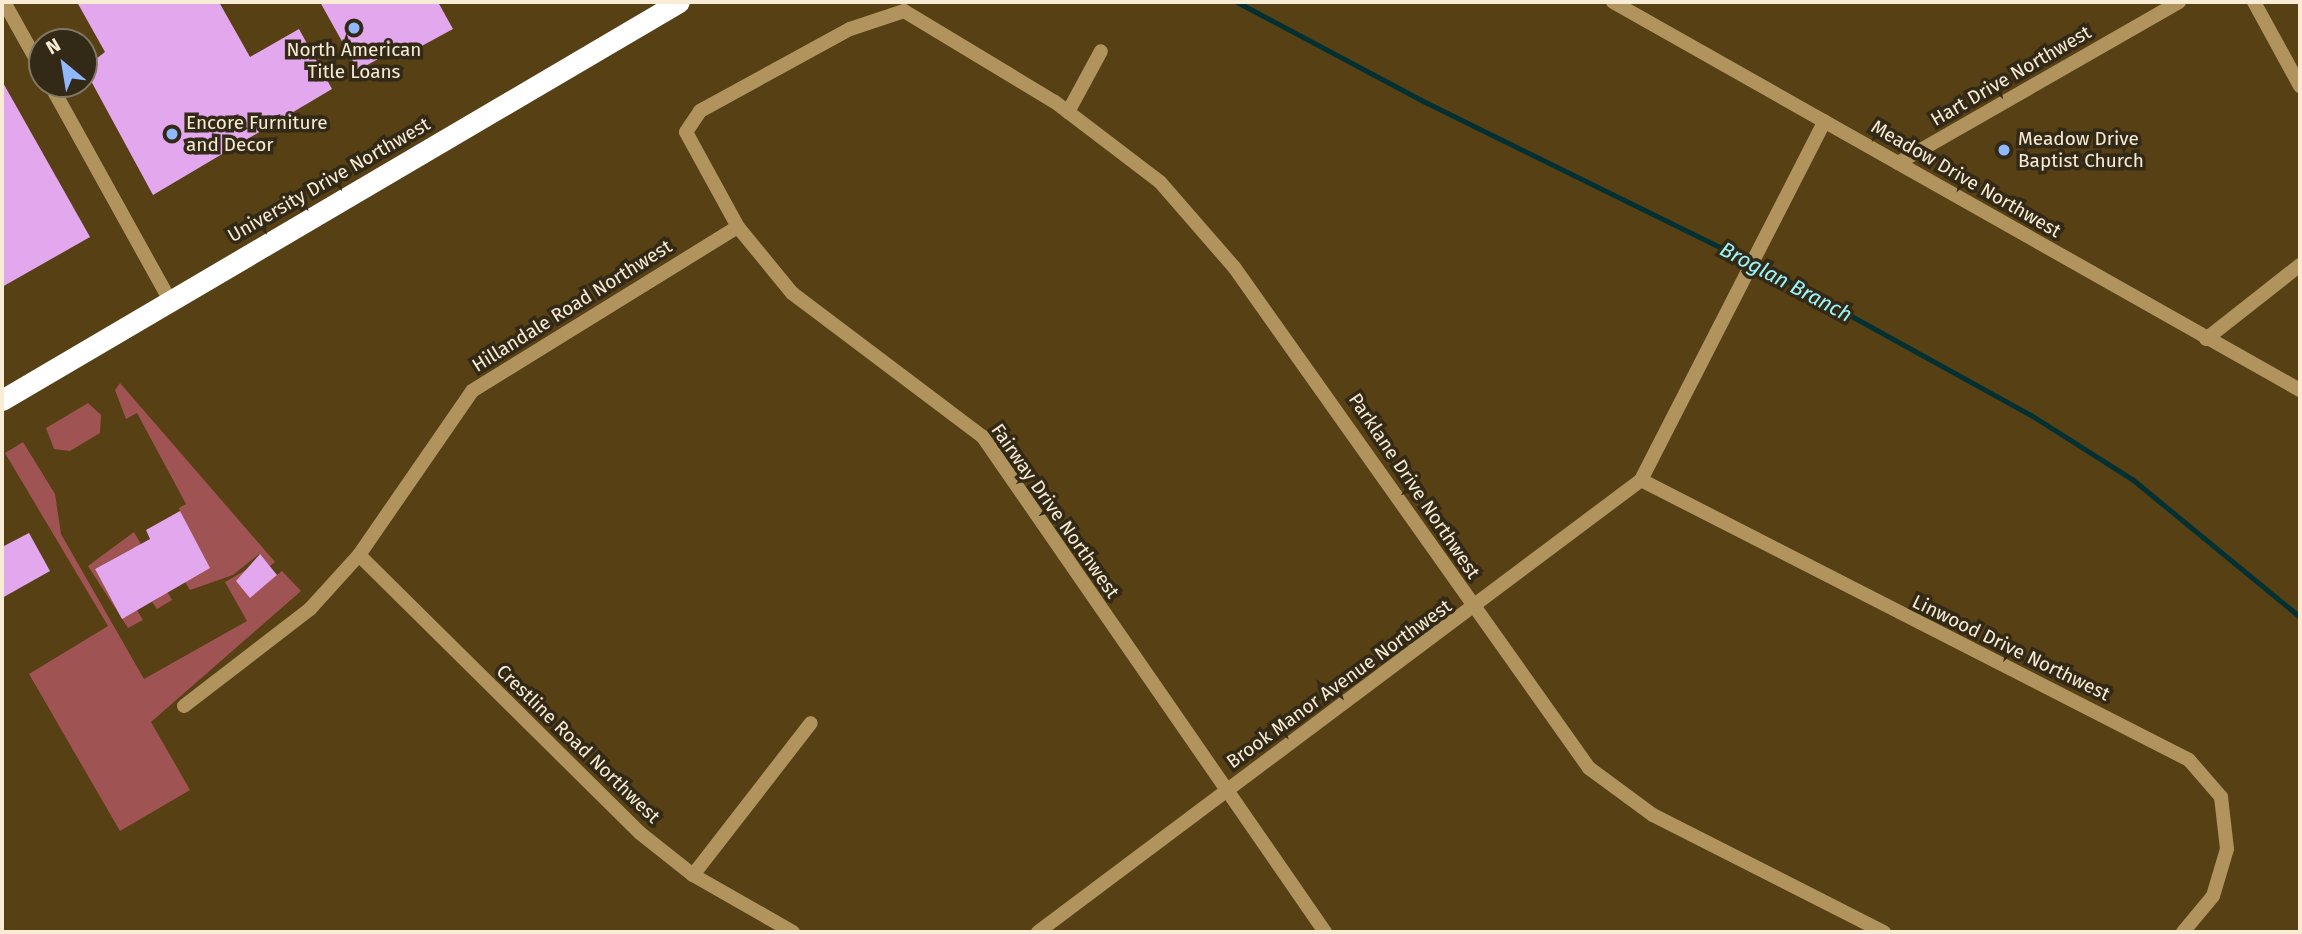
<!DOCTYPE html>
<html>
<head>
<meta charset="utf-8">
<style>
  body { margin:0 }
  #map { position:relative; width:2302px; height:934px; overflow:hidden; background:#564014; font-family:"Fira Sans",sans-serif }
  div>[style] { position:absolute }
  .green>* { inset:0; background:#9f5453 }
  .stream>* { height:5px; margin:-2.5px; padding:0 2.5px; transform-origin:2.5px; border-radius:2.5px; background:#023033 }
  .building>* { inset:0; background:#e3a7ee }
  .street>* { height:14px; margin:-7px; padding:0 7px; transform-origin:7px; border-radius:7px; background:#b0935d }
  .highway>* { height:21px; margin:-10.5px; padding:0 10.5px; transform-origin:10.5px; border-radius:10.5px; background:#fff }
  .dots>* { width:19px; height:19px; translate:-50% -50%; box-sizing:border-box; border:4px solid #332917; border-radius:50% }
  span { translate:-50% -50%; white-space:nowrap; text-align:center; line-height:1.15; -webkit-text-stroke:7px #332917; paint-order:stroke }
  .poi-label { font-size:19px; color:#f9ecd5 }
  .left { translate:0 -50%; text-align:left }
  .street-label { font-size:19px; color:#f9ecd5 }
  .water-label { font-size:21px; color:#9bf6fd; font-style:italic }
  .frame { position:absolute; inset:0; border:4px solid #f9ecd5; pointer-events:none }
  .north { position:absolute; left:28px; top:28px; width:70px; height:70px; box-sizing:border-box; background:#332917; border:2px solid #827763; border-radius:50%; rotate:330deg; font-size:19px; font-weight:700; line-height:28px; text-align:center; color:#f9ecd5 }
  .north::after { content:''; display:block; margin:auto; width:24px; height:32px; background:#91b8fd; clip-path:polygon(50% 0,100% 100%,50% 72%,0 100%) }
</style>
</head>
<body>
<div id="map">
  <div class="green">
    <div style="clip-path:polygon(120px 383px,275px 562px,270px 566px,259px 554px,233px 575px,190px 590px,185px 582px,200px 573px,179px 508px,186px 504px,137px 413px,126px 419px,115px 390px)"></div>
    <div style="clip-path:polygon(88px 403px,101px 415px,100px 433px,70px 451px,54px 449px,46px 428px)"></div>
    <div style="clip-path:polygon(23px 442px,55px 494px,61px 534px,144px 679px,247px 621px,225px 582px,251px 567px,250px 597px,282px 571px,301px 591px,151px 722px,190px 790px,120px 831px,29px 674px,108px 626px,5px 453px)"></div>
    <div style="clip-path:polygon(134px 532px,172px 600px,157px 609px,152px 602px,160px 597px,133px 548px,95px 569px,122px 618px,137px 610px,143px 620px,128px 628px,88px 566px)"></div>
  </div>
  <div class="stream">
    <div style="left:1237px;top:2px;width:215px;rotate:28deg"></div>
    <div style="left:1427px;top:103px;width:390px;rotate:26.2deg"></div>
    <div style="left:1777px;top:275px;width:290px;rotate:28.9deg"></div>
    <div style="left:2031px;top:415px;width:120px;rotate:32.4deg"></div>
    <div style="left:2132px;top:479px;width:217px;rotate:39.4deg"></div>
  </div>
  <div class="building">
    <div style="clip-path:polygon(77px 2px,219px 2px,250px 57px,299px 29px,332px 89px,153px 195px,84px 68px,105px 52px)"></div>
    <div style="clip-path:polygon(320px 2px,438px 2px,453px 29px,407px 54px,402px 46px,358px 70px)"></div>
    <div style="clip-path:polygon(2px 81px,90px 237px,2px 287px)"></div>
    <div style="clip-path:polygon(180px 511px,210px 568px,122px 619px,95px 569px,150px 539px,146px 530px)"></div>
    <div style="clip-path:polygon(29px 533px,50px 571px,2px 598px,2px 547px)"></div>
    <div style="clip-path:polygon(260px 554px,277px 575px,250px 598px,236px 581px)"></div>
  </div>
  <div class="street">
    <div style="left:4px;top:2px;width:78px;rotate:60.8deg"></div>
    <div style="left:1613px;top:2px;width:789px;rotate:29.46deg"></div>
    <div style="left:2254px;top:2px;width:96px;rotate:61.3deg"></div>
    <div style="left:50px;top:84px;width:246px;rotate:61deg"></div>
    <div style="left:1068px;top:112px;width:69px;rotate:-61.6deg"></div>
    <div style="left:1898px;top:163px;width:324px;rotate:-29.8deg"></div>
    <div style="left:2206px;top:339px;width:120px;rotate:-38.2deg"></div>
    <div style="left:1641px;top:480px;width:615px;rotate:27.06deg"></div>
    <div style="left:2189px;top:760px;width:49px;rotate:49.1deg"></div>
    <div style="left:2221px;top:797px;width:52px;rotate:83.4deg"></div>
    <div style="left:2227px;top:849px;width:49px;rotate:106.6deg"></div>
    <div style="left:2213px;top:896px;width:47px;rotate:129.8deg"></div>
    <div style="left:359px;top:555px;width:395px;rotate:44.7deg"></div>
    <div style="left:640px;top:833px;width:68px;rotate:38.4deg"></div>
    <div style="left:693px;top:875px;width:115px;rotate:29.7deg"></div>
    <div style="left:184px;top:706px;width:159px;rotate:-37.6deg"></div>
    <div style="left:310px;top:609px;width:73px;rotate:-47.8deg"></div>
    <div style="left:359px;top:555px;width:199px;rotate:-55.4deg"></div>
    <div style="left:472px;top:391px;width:312px;rotate:-31.7deg"></div>
    <div style="left:693px;top:875px;width:192px;rotate:-52.2deg"></div>
    <div style="left:1038px;top:932px;width:754px;rotate:-36.85deg"></div>
    <div style="left:1641px;top:480px;width:403px;rotate:-62.9deg"></div>
    <div style="left:1325px;top:932px;width:602px;rotate:-124.64deg"></div>
    <div style="left:983px;top:437px;width:239px;rotate:-143deg"></div>
    <div style="left:792px;top:293px;width:85px;rotate:-129.3deg"></div>
    <div style="left:738px;top:227px;width:108px;rotate:-118.7deg"></div>
    <div style="left:686px;top:132px;width:25px;rotate:-56deg"></div>
    <div style="left:700px;top:111px;width:171px;rotate:-28.7deg"></div>
    <div style="left:850px;top:29px;width:57px;rotate:-18.4deg"></div>
    <div style="left:904px;top:11px;width:176px;rotate:31.1deg"></div>
    <div style="left:1055px;top:102px;width:132px;rotate:37.3deg"></div>
    <div style="left:1160px;top:182px;width:113px;rotate:49deg"></div>
    <div style="left:1234px;top:267px;width:614px;rotate:54.68deg"></div>
    <div style="left:1589px;top:768px;width:79px;rotate:36.3deg"></div>
    <div style="left:1653px;top:815px;width:259px;rotate:26.9deg"></div>
  </div>
  <div class="highway">
    <div style="left:2px;top:400px;width:785px;rotate:-30.45deg"></div>
  </div>
  <div class="dots">
    <div style="left:354px;top:28px;background:#91b8fd"></div>
    <div style="left:172px;top:134px;background:#91b8fd"></div>
    <div style="left:2004px;top:150px;background:#91b8fd"></div>
  </div>
  <div class="poi-label">
    <span style="left:354px;top:61px">North American<br>Title Loans</span>
    <span class="left" style="left:186px;top:134px">Encore Furniture<br>and Decor</span>
    <span class="left" style="left:2018px;top:150px">Meadow Drive<br>Baptist Church</span>
  </div>
  <div class="street-label">
    <span style="left:2011px;top:76px;rotate:-30deg">Hart Drive Northwest</span>
    <span style="left:1966px;top:179px;rotate:30deg">Meadow Drive Northwest</span>
    <span style="left:329px;top:180px;rotate:-30deg">University Drive Northwest</span>
    <span style="left:572px;top:306px;rotate:-32deg">Hillandale Road Northwest</span>
    <span style="left:1414px;top:486px;rotate:56deg">Parklane Drive Northwest</span>
    <span style="left:1055px;top:511px;rotate:55deg">Fairway Drive Northwest</span>
    <span style="left:2011px;top:648px;rotate:26deg">Linwood Drive Northwest</span>
    <span style="left:1339px;top:684px;rotate:-36deg">Brook Manor Avenue Northwest</span>
    <span style="left:578px;top:744px;rotate:44deg">Crestline Road Northwest</span>
  </div>
  <div class="water-label">
    <span style="left:1786px;top:282px;rotate:28deg">Broglan Branch</span>
  </div>
  <div class="frame"></div>
  <div class="north">N</div>
</div>
</body>
</html>
